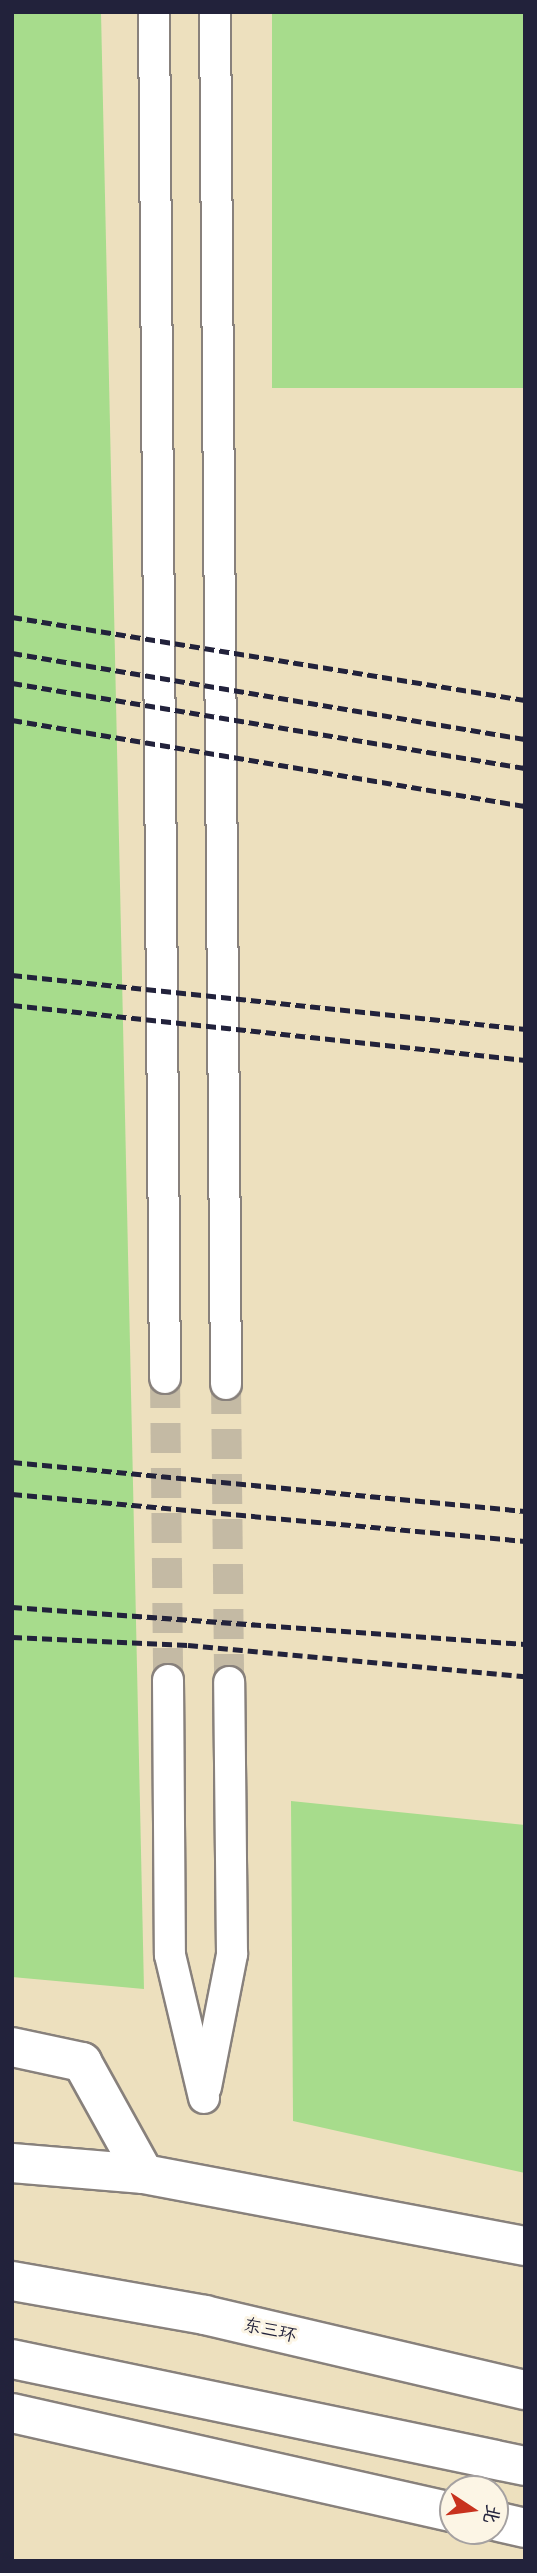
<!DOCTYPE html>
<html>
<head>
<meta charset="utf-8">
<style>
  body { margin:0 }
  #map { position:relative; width:537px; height:2573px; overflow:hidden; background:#ede0be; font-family:Delius,"LXGW WenKai TC",sans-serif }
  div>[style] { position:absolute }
  .green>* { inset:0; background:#a7dc8c; transform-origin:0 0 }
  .street-tunnel>* { height:30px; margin-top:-15px; transform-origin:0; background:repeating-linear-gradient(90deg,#c4baa4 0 30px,transparent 0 45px) }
  .roads { filter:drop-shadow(2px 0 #88817c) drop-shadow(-2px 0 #88817c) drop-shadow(0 2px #88817c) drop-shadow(0 -2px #88817c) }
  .street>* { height:30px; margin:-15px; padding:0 15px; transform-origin:15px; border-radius:15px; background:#fff }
  .secondary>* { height:38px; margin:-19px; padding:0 19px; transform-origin:19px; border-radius:19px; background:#fff }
  .primary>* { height:38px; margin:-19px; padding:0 19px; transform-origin:19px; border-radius:19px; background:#fff }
  .rail>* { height:5px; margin-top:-2.5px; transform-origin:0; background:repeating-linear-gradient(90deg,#22223b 0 10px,transparent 0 15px) }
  span { translate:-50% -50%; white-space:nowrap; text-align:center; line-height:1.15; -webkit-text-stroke:6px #fcf5e5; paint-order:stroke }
  .street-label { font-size:18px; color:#22223b }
  .frame { position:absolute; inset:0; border:14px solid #22223b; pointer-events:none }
  .north { position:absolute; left:439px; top:2475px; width:70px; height:70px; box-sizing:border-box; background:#fcf5e5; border:2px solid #a5a1a1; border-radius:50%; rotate:103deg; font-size:19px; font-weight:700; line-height:28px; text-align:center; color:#22223b }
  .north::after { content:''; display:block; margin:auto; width:24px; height:32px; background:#c8321e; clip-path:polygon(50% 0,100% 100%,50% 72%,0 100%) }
</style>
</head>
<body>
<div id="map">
  <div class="green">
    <div style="clip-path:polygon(12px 12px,101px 12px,144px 1989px,12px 1977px)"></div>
    <div style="left:272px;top:12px;width:253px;height:376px"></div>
    <div style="clip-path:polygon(291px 1801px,525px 1825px,525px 2173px,293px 2121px)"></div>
  </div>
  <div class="street-tunnel">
    <div style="left:165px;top:1378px;width:302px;rotate:89.4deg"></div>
    <div style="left:226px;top:1384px;width:298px;rotate:89.4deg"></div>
  </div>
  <div class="roads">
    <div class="street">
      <div style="left:154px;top:12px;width:1366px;rotate:89.54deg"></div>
      <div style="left:215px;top:12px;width:1372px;rotate:89.54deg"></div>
      <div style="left:168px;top:1680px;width:275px;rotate:89.6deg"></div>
      <div style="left:170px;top:1955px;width:147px;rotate:76.6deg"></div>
      <div style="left:206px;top:2087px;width:136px;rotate:-78.9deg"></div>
      <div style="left:232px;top:1954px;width:272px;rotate:-90.6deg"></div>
    </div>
    <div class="secondary">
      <div style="left:12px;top:2047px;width:72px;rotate:12.1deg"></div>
      <div style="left:82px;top:2062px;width:128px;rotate:61deg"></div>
      <div style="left:12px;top:2359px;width:524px;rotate:11.78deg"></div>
      <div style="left:12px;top:2413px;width:452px;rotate:12.7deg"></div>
      <div style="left:495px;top:2521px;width:31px;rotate:13deg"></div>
    </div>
    <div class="primary">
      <div style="left:12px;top:2163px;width:132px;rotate:4.8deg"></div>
      <div style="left:144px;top:2174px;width:388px;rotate:10.7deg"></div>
      <div style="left:12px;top:2281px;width:196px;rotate:10deg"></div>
      <div style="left:205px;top:2315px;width:329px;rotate:13.2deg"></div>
    </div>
  </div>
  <div class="rail">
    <div style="left:12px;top:617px;width:520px;rotate:9.19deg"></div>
    <div style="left:12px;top:653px;width:520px;rotate:9.52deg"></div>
    <div style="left:12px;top:683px;width:520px;rotate:9.41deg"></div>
    <div style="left:12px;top:720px;width:520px;rotate:9.52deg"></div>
    <div style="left:12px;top:975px;width:516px;rotate:6.01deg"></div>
    <div style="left:12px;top:1005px;width:516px;rotate:6.12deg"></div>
    <div style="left:12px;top:1462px;width:515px;rotate:5.46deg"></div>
    <div style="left:12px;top:1494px;width:515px;rotate:5.23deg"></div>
    <div style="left:12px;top:1607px;width:514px;rotate:4.13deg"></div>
    <div style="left:12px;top:1637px;width:176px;rotate:2.6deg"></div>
    <div style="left:188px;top:1645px;width:338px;rotate:5.3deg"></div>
  </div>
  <div class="street-label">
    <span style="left:270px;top:2330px;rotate:13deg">东三环</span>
  </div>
  <div class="frame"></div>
  <div class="north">北</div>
</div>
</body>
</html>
